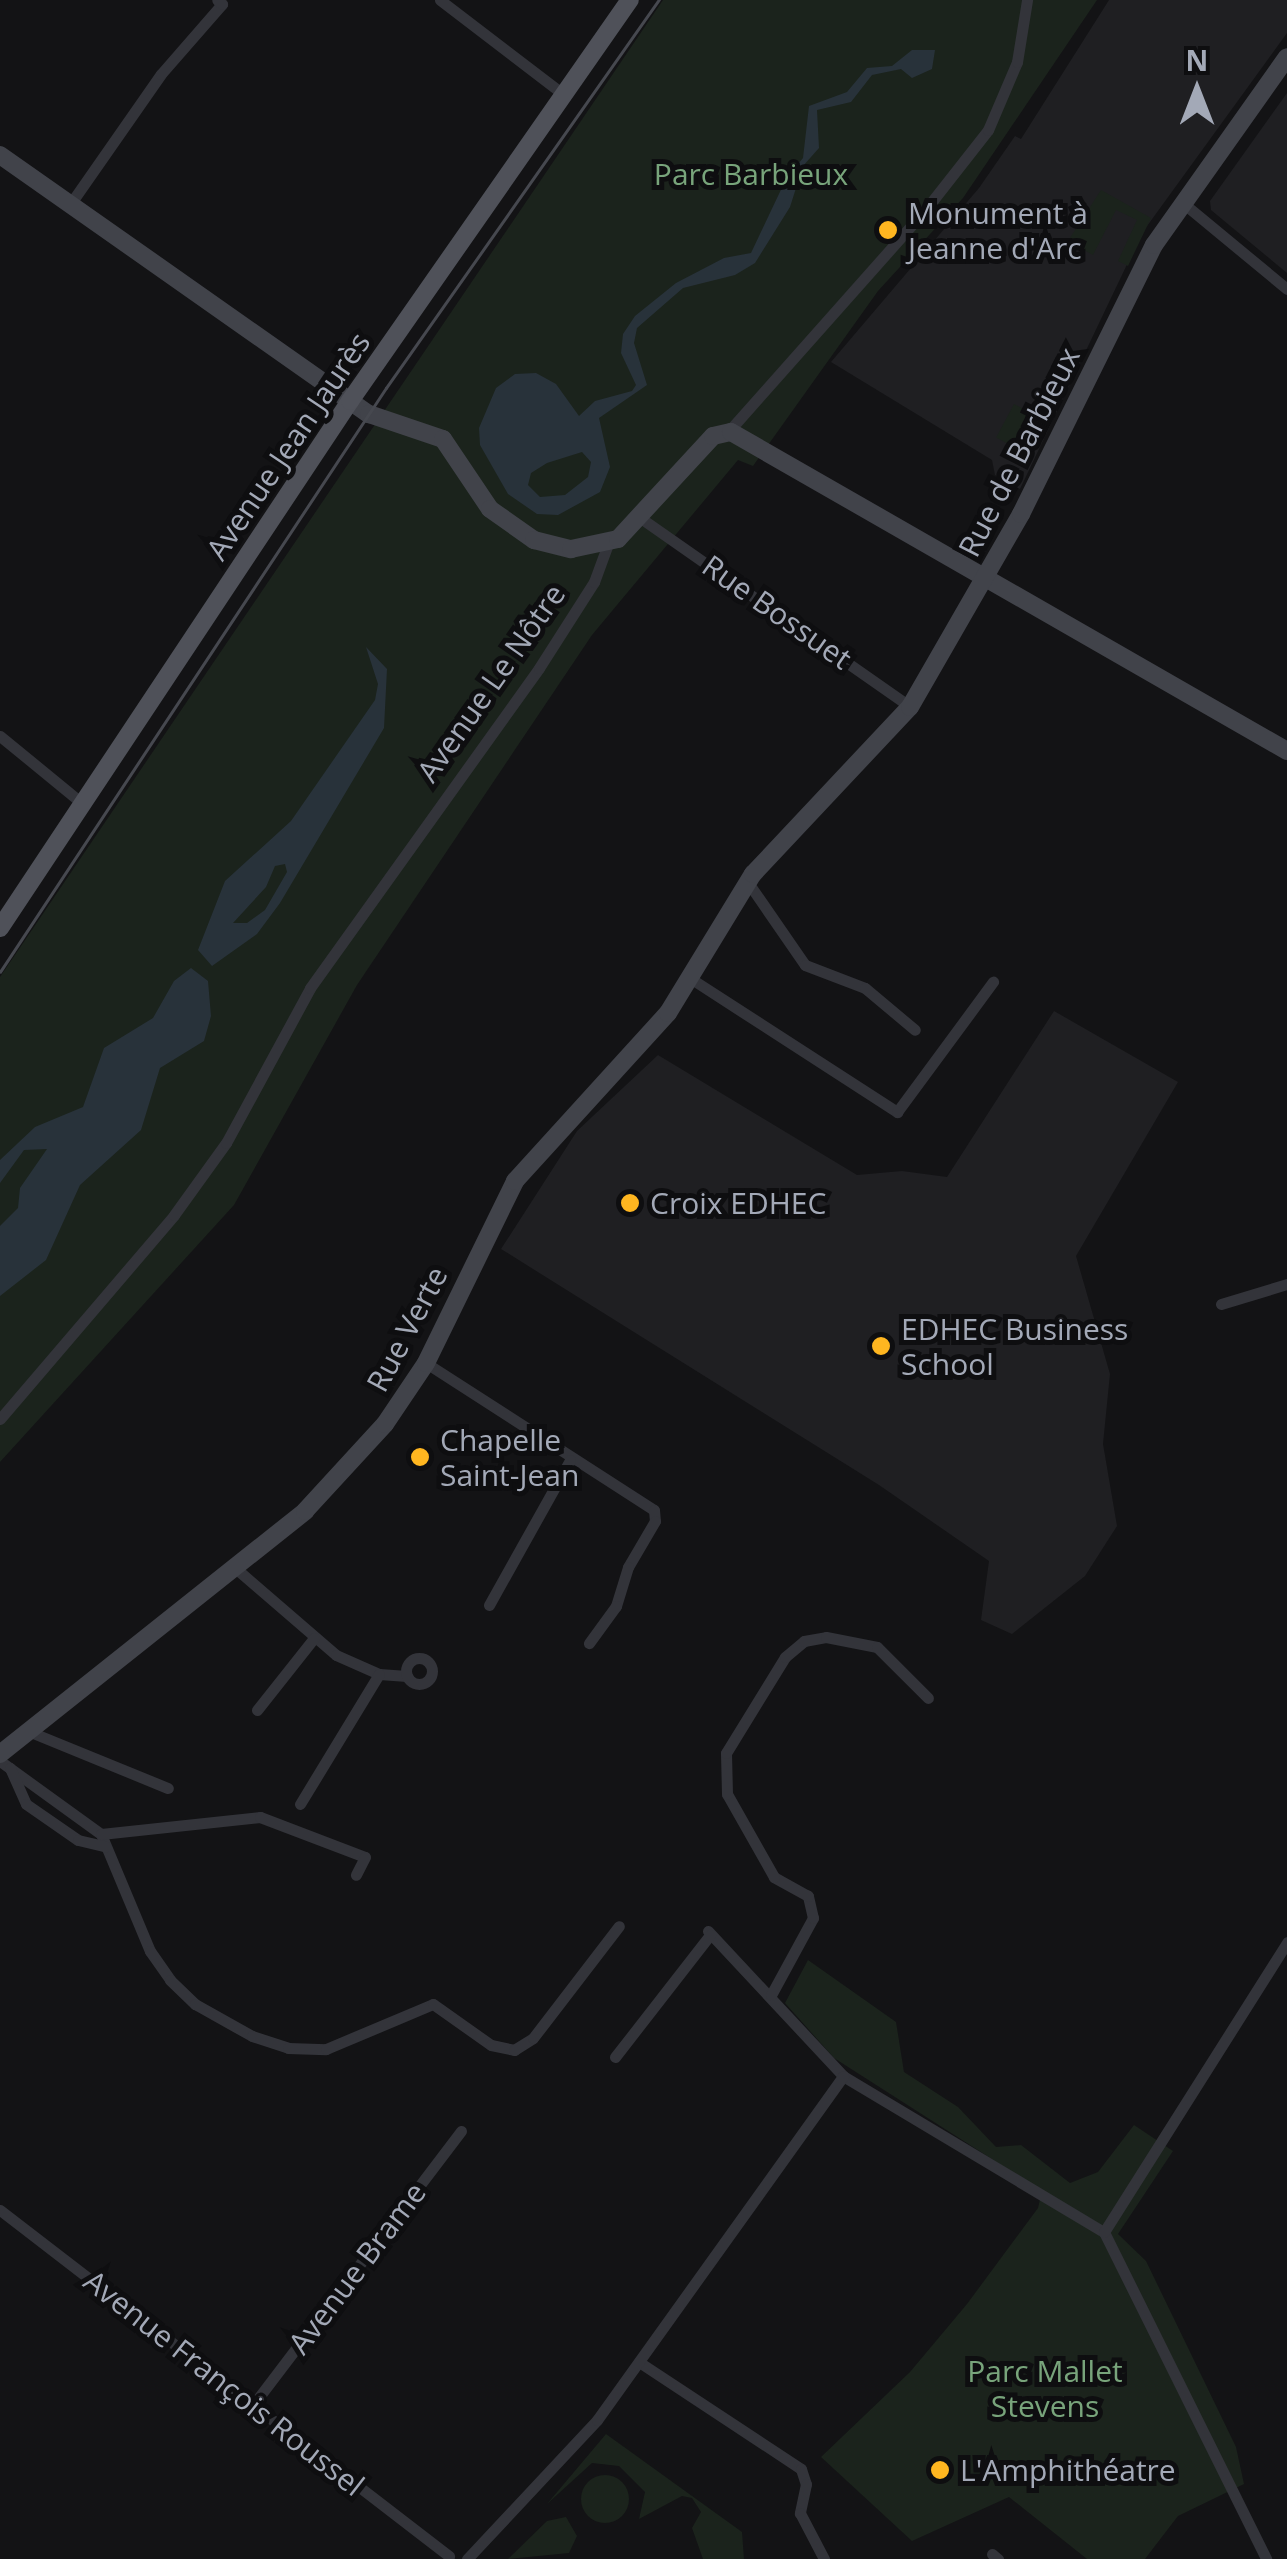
<!DOCTYPE html>
<html>
<head>
<meta charset="utf-8">
<style>
  body { margin:0 }
  #map { position:relative; width:1287px; height:2559px; overflow:hidden; background:#131315; font-family:"Open Sans",sans-serif }
  div>[style] { position:absolute }
  .built>* { inset:0; background:#1f1f22 }
  .green>* { inset:0; background:#1b231c; transform-origin:0 0 }
  .round { border-radius:50% }
  .water>* { inset:0; background:#28323a }
  .street>* { height:11px; margin:-5.5px; padding:0 5.5px; transform-origin:5.5px; border-radius:5.5px; background:#33343a }
  .street>.ring { margin:-5.5px; padding:0; box-sizing:content-box; background:none; border:11px solid #33343a; border-radius:50% }
  .secondary>* { height:18px; margin:-9px; padding:0 9px; transform-origin:9px; border-radius:9px; background:#41434a }
  .primary>* { height:18px; margin:-9px; padding:0 9px; transform-origin:9px; border-radius:9px; background:#4f5159 }
  .tram>* { height:2.5px; margin:-1.25px; padding:0 1.25px; transform-origin:1.25px; border-radius:1.25px; background:#46484f }
  .dots>* { width:28px; height:28px; translate:-50% -50%; box-sizing:border-box; border:5px solid #0e0e10; border-radius:50% }
  span { translate:-50% -50%; white-space:nowrap; text-align:center; line-height:1.15; -webkit-text-stroke:10px #0e0e10; paint-order:stroke }
  .park-label { font-size:30px; color:#78a47b }
  .poi-label { font-size:30px; color:#a3a9b7 }
  .left { translate:0 -50%; text-align:left }
  .street-label { font-size:30px; color:#a3a9b7 }
  .north { position:absolute; left:1147px; top:40px; width:100px; height:100px; -webkit-text-stroke:8px #0e0e10; paint-order:stroke; rotate:0deg; font-size:28px; font-weight:700; line-height:40px; text-align:center; color:#a3a9b7 }
  .north::after { content:''; display:block; margin:auto; width:35px; height:45px; background:#a3a9b7; clip-path:polygon(50% 0,100% 100%,50% 72%,0 100%) }
</style>
</head>
<body>
<div id="map">
  <div class="built">
    <div style="clip-path:polygon(1109px 0,1287px 0,1287px 33px,1142px 233px,1020px 489px,995px 475px,992px 460px,831px 362px,979px 188px,1015px 136px,1021px 139px)"></div>
    <div style="clip-path:polygon(1287px 93px,1287px 273px,1211px 210px,1210px 201px)"></div>
    <div style="clip-path:polygon(1054px 1011px,1178px 1082px,1076px 1256px,1110px 1374px,1103px 1444px,1117px 1526px,1085px 1576px,1012px 1634px,981px 1620px,989px 1561px,879px 1485px,501px 1249px,577px 1131px,658px 1055px,857px 1175px,902px 1171px,947px 1177px)"></div>
  </div>
  <div class="green">
    <div style="clip-path:polygon(663px 0,1097px 0,963px 198px,878px 291px,753px 466px,738px 460px,592px 635px,357px 985px,234px 1205px,0 1462px,0 977px)"></div>
    <div style="clip-path:polygon(1101px 190px,1151px 218px,1128px 266px,1118px 261px,1137px 220px,1116px 210px,1093px 255px,1068px 241px)"></div>
    <div style="left:1014px;top:404px;width:27px;height:38px;rotate:28deg"></div>
    <div style="clip-path:polygon(808px 1960px,896px 2022px,904px 2072px,958px 2107px,996px 2147px,1021px 2145px,1070px 2183px,1098px 2172px,1134px 2125px,1173px 2151px,1118px 2234px,1146px 2261px,1236px 2447px,1244px 2484px,1178px 2516px,1145px 2559px,1087px 2559px,1009px 2497px,912px 2541px,821px 2457px,910px 2372px,967px 2304px,1038px 2208px,1042px 2191px,834px 2058px,785px 2003px)"></div>
    <div style="clip-path:polygon(606px 2434px,742px 2532px,744px 2559px,703px 2559px,692px 2528px,701px 2512px,692px 2498px,682px 2496px,639px 2519px,645px 2492px,619px 2466px,592px 2463px,547px 2504px)"></div>
    <div class="round" style="left:581px;top:2475px;width:48px;height:48px"></div>
    <div style="clip-path:polygon(566px 2517px,577px 2536px,569px 2553px,508px 2559px,547px 2521px)"></div>
  </div>
  <div class="water">
    <div style="clip-path:polygon(evenodd,912px 50px,935px 50px,932px 69px,912px 78px,901px 69px,872px 75px,851px 102px,817px 110px,819px 148px,803px 166px,790px 207px,755px 263px,735px 275px,683px 288px,637px 328px,634px 343px,647px 385px,599px 418px,610px 467px,600px 492px,558px 515px,537px 514px,508px 494px,480px 445px,479px 428px,496px 388px,515px 374px,536px 373px,556px 384px,579px 416px,595px 401px,632px 391px,636px 385px,621px 353px,623px 334px,635px 316px,676px 283px,724px 258px,751px 253px,787px 177px,803px 158px,809px 106px,847px 92px,867px 68px,892px 66px,912px 50px,582px 452px,591px 462px,588px 477px,565px 495px,540px 497px,528px 485px,531px 473px,547px 463px,582px 452px)"></div>
    <div style="clip-path:polygon(evenodd,366px 647px,387px 669px,384px 728px,280px 903px,257px 934px,212px 966px,198px 950px,225px 881px,291px 821px,375px 700px,378px 684px,366px 647px,285px 864px,287px 872px,265px 910px,247px 923px,233px 923px,266px 887px,275px 866px,285px 864px)"></div>
    <div style="clip-path:polygon(191px 968px,208px 981px,211px 1016px,204px 1041px,160px 1068px,141px 1130px,80px 1185px,46px 1260px,0 1296px,0 1226px,18px 1208px,20px 1188px,47px 1149px,24px 1150px,0 1183px,0 1160px,35px 1127px,83px 1107px,104px 1048px,153px 1018px,174px 981px)"></div>
  </div>
  <div class="street">
    <div style="left:440px;top:0;width:155px;rotate:37.4deg"></div>
    <div style="left:71px;top:203px;width:157px;rotate:-55.1deg"></div>
    <div style="left:161px;top:74px;width:93px;rotate:-48.9deg"></div>
    <div style="left:222px;top:4px;width:6px;rotate:-141deg"></div>
    <div style="left:1183px;top:203px;width:135px;rotate:39.6deg"></div>
    <div style="left:728px;top:432px;width:298px;rotate:-48.4deg"></div>
    <div style="left:926px;top:209px;width:100px;rotate:-51.9deg"></div>
    <div style="left:988px;top:130px;width:74px;rotate:-66.9deg"></div>
    <div style="left:1017px;top:62px;width:63px;rotate:-80.8deg"></div>
    <div style="left:642px;top:519px;width:327px;rotate:35deg"></div>
    <div style="left:0;top:736px;width:106px;rotate:39.3deg"></div>
    <div style="left:747px;top:881px;width:102px;rotate:55.4deg"></div>
    <div style="left:805px;top:965px;width:64px;rotate:21deg"></div>
    <div style="left:865px;top:988px;width:65px;rotate:40deg"></div>
    <div style="left:690px;top:978px;width:247px;rotate:32.9deg"></div>
    <div style="left:897px;top:1112px;width:162px;rotate:-53.6deg"></div>
    <div style="left:1221px;top:1304px;width:69px;rotate:-16.9deg"></div>
    <div style="left:426px;top:1363px;width:271px;rotate:32.8deg"></div>
    <div style="left:654px;top:1510px;width:11px;rotate:85deg"></div>
    <div style="left:655px;top:1521px;width:53px;rotate:120.4deg"></div>
    <div style="left:628px;top:1567px;width:41px;rotate:107.1deg"></div>
    <div style="left:616px;top:1606px;width:46px;rotate:126.1deg"></div>
    <div style="left:0;top:1419px;width:268px;rotate:-49.5deg"></div>
    <div style="left:174px;top:1215px;width:89px;rotate:-54.2deg"></div>
    <div style="left:226px;top:1143px;width:176px;rotate:-61.5deg"></div>
    <div style="left:310px;top:988px;width:393px;rotate:-54.4deg"></div>
    <div style="left:539px;top:668px;width:102px;rotate:-57.4deg"></div>
    <div style="left:594px;top:582px;width:40px;rotate:-69.8deg"></div>
    <div style="left:233px;top:1566px;width:136px;rotate:40.8deg"></div>
    <div style="left:336px;top:1655px;width:47px;rotate:23.8deg"></div>
    <div style="left:379px;top:1674px;width:28px;rotate:4deg"></div>
    <div style="left:489px;top:1605px;width:166px;rotate:-60.8deg"></div>
    <div class="ring" style="left:406px;top:1658px;width:15px;height:15px"></div>
    <div style="left:257px;top:1710px;width:92px;rotate:-51.6deg"></div>
    <div style="left:28px;top:1731px;width:151px;rotate:22.2deg"></div>
    <div style="left:0;top:1761px;width:125px;rotate:35.9deg"></div>
    <div style="left:101px;top:1834px;width:127px;rotate:67.3deg"></div>
    <div style="left:150px;top:1951px;width:35px;rotate:55deg"></div>
    <div style="left:170px;top:1980px;width:35px;rotate:44deg"></div>
    <div style="left:195px;top:2004px;width:65px;rotate:29.3deg"></div>
    <div style="left:252px;top:2036px;width:38px;rotate:18deg"></div>
    <div style="left:288px;top:2048px;width:38px;rotate:2deg"></div>
    <div style="left:326px;top:2049px;width:116px;rotate:-22.8deg"></div>
    <div style="left:433px;top:2004px;width:71px;rotate:35.3deg"></div>
    <div style="left:491px;top:2045px;width:24px;rotate:12deg"></div>
    <div style="left:514px;top:2050px;width:22px;rotate:-32deg"></div>
    <div style="left:533px;top:2038px;width:141px;rotate:-52.5deg"></div>
    <div style="left:10px;top:1768px;width:39px;rotate:66deg"></div>
    <div style="left:26px;top:1804px;width:63px;rotate:34.7deg"></div>
    <div style="left:78px;top:1840px;width:28px;rotate:13deg"></div>
    <div style="left:300px;top:1804px;width:152px;rotate:-58.7deg"></div>
    <div style="left:101px;top:1834px;width:160px;rotate:-6.1deg"></div>
    <div style="left:260px;top:1817px;width:112px;rotate:20.9deg"></div>
    <div style="left:365px;top:1857px;width:20px;rotate:117deg"></div>
    <div style="left:708px;top:1931px;width:198px;rotate:47deg"></div>
    <div style="left:843px;top:2076px;width:304px;rotate:30.9deg"></div>
    <div style="left:1104px;top:2232px;width:365px;rotate:63.6deg"></div>
    <div style="left:771px;top:1995px;width:88px;rotate:-61.4deg"></div>
    <div style="left:813px;top:1918px;width:23px;rotate:-103deg"></div>
    <div style="left:808px;top:1896px;width:39px;rotate:-151deg"></div>
    <div style="left:774px;top:1877px;width:95px;rotate:-119.5deg"></div>
    <div style="left:727px;top:1794px;width:41px;rotate:-91.4deg"></div>
    <div style="left:726px;top:1753px;width:113px;rotate:-58.4deg"></div>
    <div style="left:785px;top:1657px;width:25px;rotate:-40deg"></div>
    <div style="left:804px;top:1641px;width:22px;rotate:-10deg"></div>
    <div style="left:826px;top:1637px;width:52px;rotate:11.1deg"></div>
    <div style="left:877px;top:1647px;width:72px;rotate:45deg"></div>
    <div style="left:615px;top:2057px;width:155px;rotate:-52.1deg"></div>
    <div style="left:0;top:2210px;width:567px;rotate:37.62deg"></div>
    <div style="left:1104px;top:2232px;width:343px;rotate:-57.7deg"></div>
    <div style="left:639px;top:2362px;width:194px;rotate:33.4deg"></div>
    <div style="left:801px;top:2469px;width:16px;rotate:72deg"></div>
    <div style="left:806px;top:2484px;width:30px;rotate:102deg"></div>
    <div style="left:800px;top:2513px;width:52px;rotate:62.4deg"></div>
    <div style="left:253px;top:2405px;width:344px;rotate:-52.8deg"></div>
    <div style="left:992px;top:2554px;width:8px;rotate:40deg"></div>
    <div style="left:467px;top:2559px;width:190px;rotate:-46.9deg"></div>
    <div style="left:597px;top:2420px;width:423px;rotate:-54.4deg"></div>
  </div>
  <div class="secondary">
    <div style="left:0;top:155px;width:451px;rotate:35.1deg"></div>
    <div style="left:369px;top:414px;width:78px;rotate:18.7deg"></div>
    <div style="left:443px;top:439px;width:84px;rotate:56.1deg"></div>
    <div style="left:490px;top:509px;width:54px;rotate:35.2deg"></div>
    <div style="left:534px;top:540px;width:38px;rotate:14deg"></div>
    <div style="left:571px;top:549px;width:48px;rotate:-12deg"></div>
    <div style="left:618px;top:539px;width:140px;rotate:-47.3deg"></div>
    <div style="left:713px;top:436px;width:18px;rotate:-13deg"></div>
    <div style="left:731px;top:432px;width:641px;rotate:29.84deg"></div>
    <div style="left:0;top:1754px;width:390px;rotate:-38.5deg"></div>
    <div style="left:305px;top:1511px;width:118px;rotate:-47.4deg"></div>
    <div style="left:385px;top:1424px;width:73px;rotate:-56.1deg"></div>
    <div style="left:426px;top:1363px;width:203px;rotate:-63.9deg"></div>
    <div style="left:515px;top:1181px;width:227px;rotate:-47.7deg"></div>
    <div style="left:668px;top:1013px;width:163px;rotate:-58.6deg"></div>
    <div style="left:753px;top:874px;width:229px;rotate:-46.8deg"></div>
    <div style="left:910px;top:707px;width:223px;rotate:-60.1deg"></div>
    <div style="left:1021px;top:514px;width:300px;rotate:-63.7deg"></div>
    <div style="left:1154px;top:245px;width:230px;rotate:-54.7deg"></div>
  </div>
  <div class="primary">
    <div style="left:0;top:928px;width:633px;rotate:-56.41deg"></div>
    <div style="left:350px;top:401px;width:489px;rotate:-55.1deg"></div>
  </div>
  <div class="tram">
    <div style="left:0;top:972px;width:700px;rotate:-56.54deg"></div>
    <div style="left:386px;top:388px;width:474px;rotate:-54.9deg"></div>
  </div>
  <div class="dots">
    <div style="left:888px;top:230px;background:#ffb620"></div>
    <div style="left:630px;top:1203px;background:#ffb620"></div>
    <div style="left:881px;top:1346px;background:#ffb620"></div>
    <div style="left:420px;top:1457px;background:#ffb620"></div>
    <div style="left:940px;top:2470px;background:#ffb620"></div>
  </div>
  <div class="park-label">
    <span style="left:751px;top:174px">Parc Barbieux</span>
    <span style="left:1045px;top:2388px">Parc Mallet<br>Stevens</span>
  </div>
  <div class="poi-label">
    <span class="left" style="left:908px;top:230px">Monument à<br>Jeanne d'Arc</span>
    <span class="left" style="left:650px;top:1203px">Croix EDHEC</span>
    <span class="left" style="left:901px;top:1346px">EDHEC Business<br>School</span>
    <span class="left" style="left:440px;top:1457px">Chapelle<br>Saint-Jean</span>
    <span class="left" style="left:960px;top:2470px">L'Amphithéatre</span>
  </div>
  <div class="street-label">
    <span style="left:288px;top:446px;rotate:-56deg">Avenue Jean Jaurès</span>
    <span style="left:1019px;top:452px;rotate:-63deg">Rue de Barbieux</span>
    <span style="left:777px;top:612px;rotate:35deg">Rue Bossuet</span>
    <span style="left:491px;top:683px;rotate:-55deg">Avenue Le Nôtre</span>
    <span style="left:407px;top:1329px;rotate:-62deg">Rue Verte</span>
    <span style="left:357px;top:2268px;rotate:-53deg">Avenue Brame</span>
    <span style="left:224px;top:2383px;rotate:38deg">Avenue François Roussel</span>
  </div>
  <div class="north">N</div>
</div>
</body>
</html>
